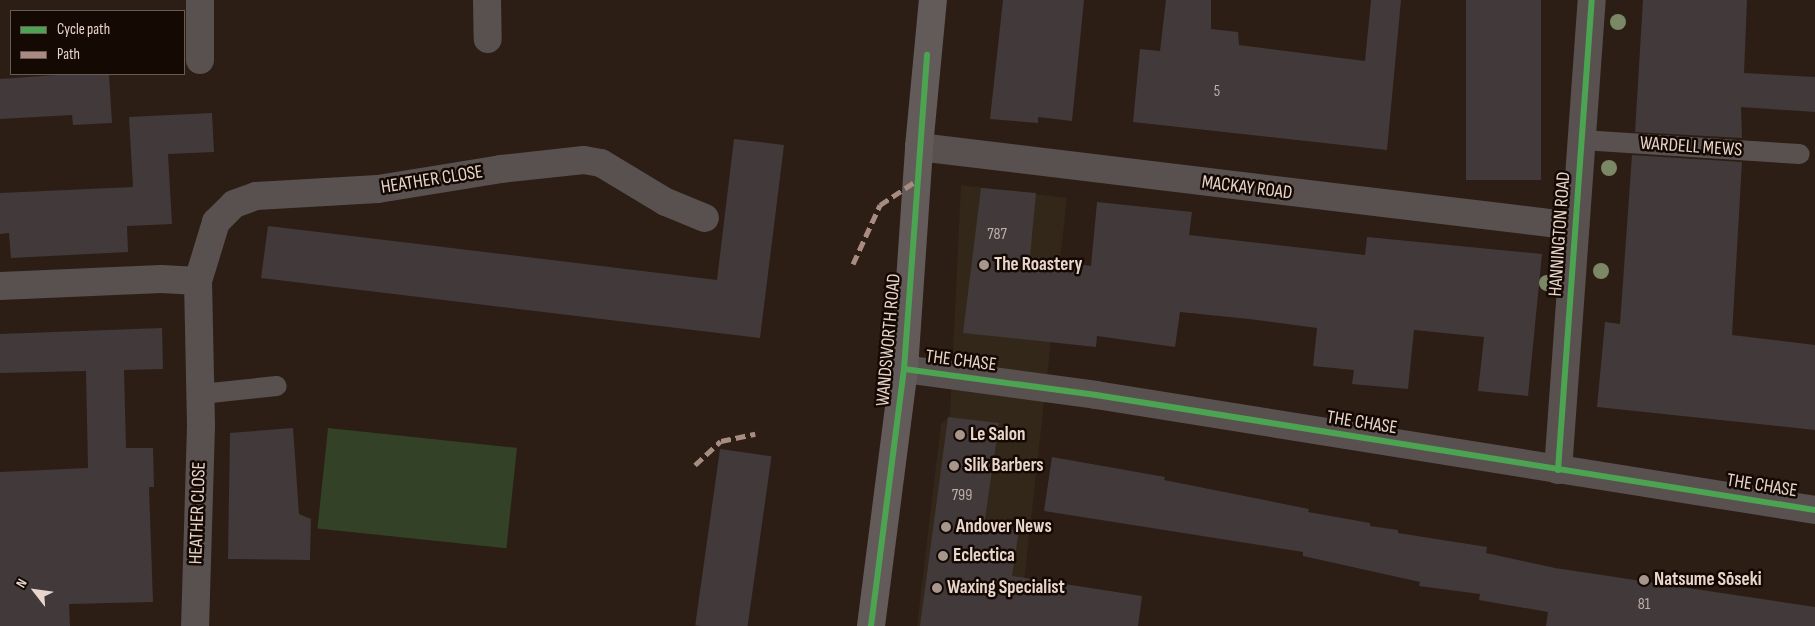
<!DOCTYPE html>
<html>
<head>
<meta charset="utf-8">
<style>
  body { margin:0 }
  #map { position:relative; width:1815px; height:626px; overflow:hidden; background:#2c1e15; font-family:"Sofia Sans Condensed",sans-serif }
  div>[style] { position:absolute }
  .commercial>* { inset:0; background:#322718 }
  .green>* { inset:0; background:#334126; transform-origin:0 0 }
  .building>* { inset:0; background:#42393a; transform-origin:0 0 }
  .service>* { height:20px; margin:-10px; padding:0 10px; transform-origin:10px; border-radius:10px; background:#595150 }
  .minor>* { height:28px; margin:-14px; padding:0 14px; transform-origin:14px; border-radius:14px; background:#595150 }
  .primary>* { height:28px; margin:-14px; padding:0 14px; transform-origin:14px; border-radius:14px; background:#635a5a }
  .quiet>* { height:5px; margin-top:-2.5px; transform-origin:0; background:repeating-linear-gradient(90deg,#a88b81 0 10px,transparent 0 15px) }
  .cycleway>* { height:6px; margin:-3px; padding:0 3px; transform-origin:3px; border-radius:3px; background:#4ca352 }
  .trees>* { width:16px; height:16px; margin:-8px; border-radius:50%; background:#7a8865 }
  .dots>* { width:14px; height:14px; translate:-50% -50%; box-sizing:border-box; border:2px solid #150904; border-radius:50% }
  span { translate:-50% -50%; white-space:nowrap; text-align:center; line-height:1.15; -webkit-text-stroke:5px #150904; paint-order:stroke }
  .number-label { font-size:16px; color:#beafa8 }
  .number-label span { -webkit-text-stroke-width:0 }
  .street-label { font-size:19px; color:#e8d6cc }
  .poi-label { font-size:19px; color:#e8d6cc; font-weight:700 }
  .left { translate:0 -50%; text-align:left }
  .legend { position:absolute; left:10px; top:10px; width:175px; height:65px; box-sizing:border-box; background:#150904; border:1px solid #695b54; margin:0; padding:6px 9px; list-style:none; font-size:15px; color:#e8d6cc }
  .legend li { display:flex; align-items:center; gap:10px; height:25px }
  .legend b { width:25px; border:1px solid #695b54 }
  .north { position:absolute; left:10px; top:566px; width:50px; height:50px; -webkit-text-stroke:4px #150904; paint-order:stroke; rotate:300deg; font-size:14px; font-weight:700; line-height:20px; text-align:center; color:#e8d6cc }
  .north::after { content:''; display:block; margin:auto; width:18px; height:22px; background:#e8d6cc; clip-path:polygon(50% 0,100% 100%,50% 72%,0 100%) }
</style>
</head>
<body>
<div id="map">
  <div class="commercial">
    <div style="clip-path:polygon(961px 185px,1067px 198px,1019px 626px,917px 626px,941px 424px,950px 416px)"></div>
  </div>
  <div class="green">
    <div style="left:328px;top:428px;width:190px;height:101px;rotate:6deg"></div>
  </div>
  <div class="building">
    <div style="clip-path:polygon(1003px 0,1084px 0,1072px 121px,1038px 117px,1038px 123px,990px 119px)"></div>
    <div style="clip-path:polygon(1166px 0,1211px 0,1211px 29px,1238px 32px,1239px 45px,1365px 61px,1371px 0,1401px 0,1387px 150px,1133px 122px,1140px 49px,1160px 51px)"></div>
    <div style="left:1466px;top:0;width:75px;height:180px"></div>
    <div style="clip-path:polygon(1643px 0,1747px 0,1744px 73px,1815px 77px,1815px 112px,1741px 107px,1742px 138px,1635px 132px)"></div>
    <div style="clip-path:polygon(70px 74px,109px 74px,112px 123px,73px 125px,72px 115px,0 119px,0 79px)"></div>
    <div style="clip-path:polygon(212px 113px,214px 152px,168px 154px,172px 224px,127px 226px,128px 252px,11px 258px,9px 233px,0 234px,0 193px,133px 187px,129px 117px)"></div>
    <div style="clip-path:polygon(734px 139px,784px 145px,760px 338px,261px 278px,268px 226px,717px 280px)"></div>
    <div style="clip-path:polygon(1632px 155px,1742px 162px,1732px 335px,1815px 345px,1815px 430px,1597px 407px,1605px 322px,1620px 324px)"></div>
    <div style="clip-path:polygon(981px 188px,1036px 193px,1030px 257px,1091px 266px,1097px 202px,1192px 212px,1189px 235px,1365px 255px,1367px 237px,1542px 254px,1528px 396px,1478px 391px,1484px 337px,1414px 330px,1408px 389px,1352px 384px,1354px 370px,1313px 366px,1317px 328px,1249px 319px,1180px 312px,1175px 347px,1097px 336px,1096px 347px,963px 333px)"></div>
    <div style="clip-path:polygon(162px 328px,163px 369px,124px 370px,126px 448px,153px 448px,154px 487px,149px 487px,153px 602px,69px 604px,70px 626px,0 626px,0 472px,88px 468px,86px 371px,0 373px,0 334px)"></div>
    <div style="clip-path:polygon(948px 417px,999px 423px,984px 526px,1019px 530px,1012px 576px,1142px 596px,1138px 626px,920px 626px)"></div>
    <div style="clip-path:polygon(293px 428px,299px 514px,311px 519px,310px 560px,228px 559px,230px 433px)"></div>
    <div style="left:720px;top:449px;width:52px;height:178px;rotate:8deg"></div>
    <div style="clip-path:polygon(1052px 457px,1165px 477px,1164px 480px,1309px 509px,1308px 512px,1370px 523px,1370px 526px,1398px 530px,1398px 533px,1487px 547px,1486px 553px,1555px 568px,1815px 607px,1815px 626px,1546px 626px,1548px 612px,1479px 600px,1480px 594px,1419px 586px,1420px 582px,1303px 556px,1303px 552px,1044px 511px)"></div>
  </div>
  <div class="service">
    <div style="left:1582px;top:140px;width:218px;rotate:3.7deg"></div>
    <div style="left:201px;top:394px;width:76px;rotate:-6deg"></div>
  </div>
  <div class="minor">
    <div style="left:487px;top:0;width:39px;rotate:89deg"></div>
    <div style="left:200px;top:60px;width:60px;rotate:-90deg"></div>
    <div style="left:919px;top:147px;width:661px;rotate:6.87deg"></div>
    <div style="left:198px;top:281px;width:62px;rotate:-73deg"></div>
    <div style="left:216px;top:222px;width:25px;rotate:-45deg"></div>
    <div style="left:234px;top:204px;width:23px;rotate:-20deg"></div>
    <div style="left:256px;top:196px;width:122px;rotate:-3.3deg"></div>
    <div style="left:378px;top:189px;width:125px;rotate:-9.2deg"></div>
    <div style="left:501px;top:169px;width:83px;rotate:-6.2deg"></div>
    <div style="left:584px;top:160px;width:17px;rotate:10deg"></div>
    <div style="left:601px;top:163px;width:76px;rotate:31deg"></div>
    <div style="left:666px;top:202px;width:42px;rotate:22.3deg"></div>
    <div style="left:0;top:286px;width:161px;rotate:-2.5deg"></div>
    <div style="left:161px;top:279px;width:37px;rotate:3deg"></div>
    <div style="left:198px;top:281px;width:145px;rotate:88.8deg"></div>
    <div style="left:201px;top:426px;width:200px;rotate:91.7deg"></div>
    <div style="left:904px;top:369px;width:194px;rotate:7.7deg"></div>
    <div style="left:1096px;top:395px;width:728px;rotate:9.09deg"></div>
    <div style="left:1558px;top:470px;width:471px;rotate:-85.9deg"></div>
  </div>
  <div class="primary">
    <div style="left:871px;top:626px;width:259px;rotate:-82.7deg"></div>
    <div style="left:904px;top:369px;width:223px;rotate:-86.1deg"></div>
    <div style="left:919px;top:147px;width:148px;rotate:-84.6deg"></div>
  </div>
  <div class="quiet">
    <div style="left:853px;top:264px;width:65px;rotate:-65.4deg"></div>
    <div style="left:880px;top:205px;width:43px;rotate:-33.7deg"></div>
    <div style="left:695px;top:465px;width:35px;rotate:-43deg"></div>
    <div style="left:721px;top:441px;width:35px;rotate:-12deg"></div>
  </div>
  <div class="cycleway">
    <div style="left:904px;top:369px;width:194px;rotate:7.7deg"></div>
    <div style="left:1096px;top:395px;width:728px;rotate:9.09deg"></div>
    <div style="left:1558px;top:470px;width:471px;rotate:-85.9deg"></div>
    <div style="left:871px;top:626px;width:259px;rotate:-82.7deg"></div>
    <div style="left:904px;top:369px;width:315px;rotate:-85.8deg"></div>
  </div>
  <div class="trees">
    <div style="left:1618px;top:22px"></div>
    <div style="left:1609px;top:168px"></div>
    <div style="left:1601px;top:271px"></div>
    <div style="left:1547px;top:283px"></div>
  </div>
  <div class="dots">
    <div style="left:984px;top:265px;background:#a6968c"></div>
    <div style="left:960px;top:435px;background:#a6968c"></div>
    <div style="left:954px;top:466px;background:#a6968c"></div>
    <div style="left:946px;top:527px;background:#a6968c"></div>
    <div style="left:943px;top:556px;background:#a6968c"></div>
    <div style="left:1644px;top:580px;background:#a6968c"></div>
    <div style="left:937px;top:588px;background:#a6968c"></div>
  </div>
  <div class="number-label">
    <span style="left:1217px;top:92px">5</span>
    <span style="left:997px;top:235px">787</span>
    <span style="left:962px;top:496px">799</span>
    <span style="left:1644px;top:605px">81</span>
  </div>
  <div class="street-label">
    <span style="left:1691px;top:147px;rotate:4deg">WARDELL MEWS</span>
    <span style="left:432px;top:180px;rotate:-9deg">HEATHER CLOSE</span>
    <span style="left:1247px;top:188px;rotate:7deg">MACKAY ROAD</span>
    <span style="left:1560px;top:234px;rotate:-86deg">HANNINGTON ROAD</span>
    <span style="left:889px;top:340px;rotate:-85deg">WANDSWORTH ROAD</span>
    <span style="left:961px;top:361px;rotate:7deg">THE CHASE</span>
    <span style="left:1362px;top:423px;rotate:9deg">THE CHASE</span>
    <span style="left:1762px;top:486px;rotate:9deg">THE CHASE</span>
    <span style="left:198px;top:513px;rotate:-88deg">HEATHER CLOSE</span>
  </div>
  <div class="poi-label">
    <span class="left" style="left:994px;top:265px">The Roastery</span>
    <span class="left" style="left:970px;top:435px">Le Salon</span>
    <span class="left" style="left:964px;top:466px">Slik Barbers</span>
    <span class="left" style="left:956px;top:527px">Andover News</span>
    <span class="left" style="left:953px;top:556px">Eclectica</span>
    <span class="left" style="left:1654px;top:580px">Natsume Sōseki</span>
    <span class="left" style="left:947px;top:588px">Waxing Specialist</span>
  </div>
  <ul class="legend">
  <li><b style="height:6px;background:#4ca352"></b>Cycle path</li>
  <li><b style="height:6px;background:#a88b81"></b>Path</li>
  </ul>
  <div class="north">N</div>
</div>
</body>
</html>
